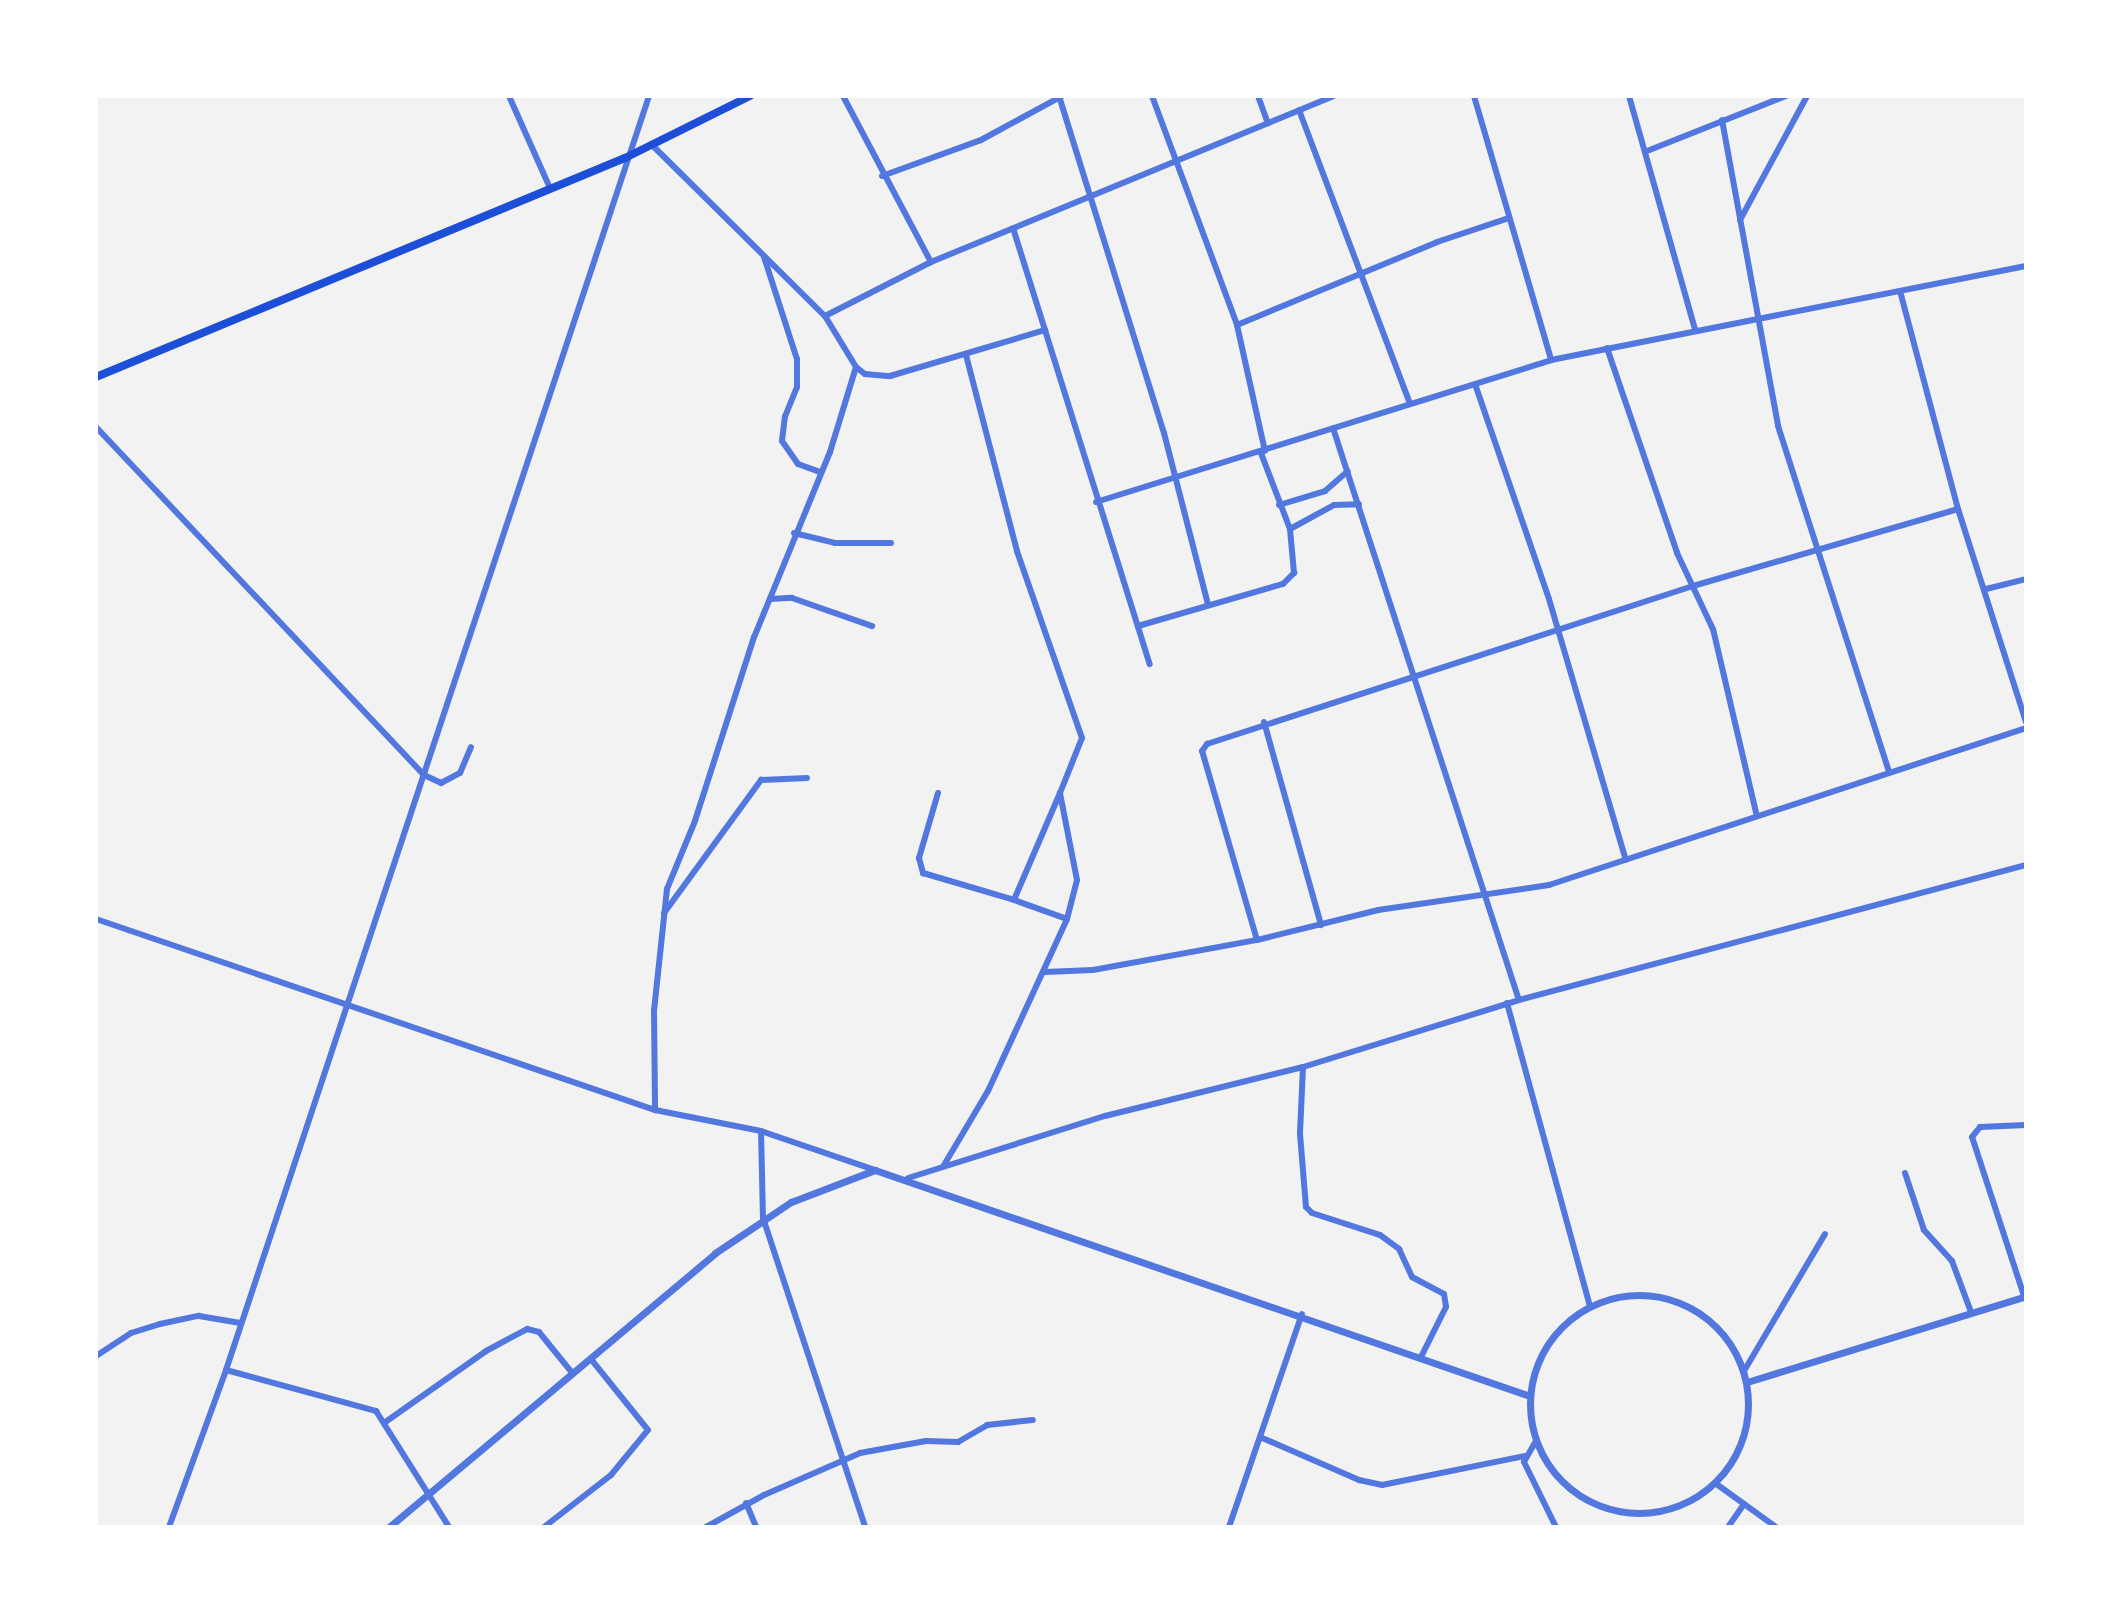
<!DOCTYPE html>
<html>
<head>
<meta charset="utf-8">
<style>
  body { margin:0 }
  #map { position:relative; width:2122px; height:1623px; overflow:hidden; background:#f2f2f2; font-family:Roboto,sans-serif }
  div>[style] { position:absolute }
  .minor>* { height:6px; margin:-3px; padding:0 3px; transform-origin:3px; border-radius:3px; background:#5277de }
  .tertiary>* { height:7px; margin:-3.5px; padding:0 3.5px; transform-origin:3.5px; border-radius:3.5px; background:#5277de }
  .tertiary>.ring { margin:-3.5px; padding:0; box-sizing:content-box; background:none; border:7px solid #5277de; border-radius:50% }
  .secondary>* { height:8px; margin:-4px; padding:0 4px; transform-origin:4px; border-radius:4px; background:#1d4ed8 }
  span { translate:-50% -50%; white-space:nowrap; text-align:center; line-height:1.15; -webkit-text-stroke:7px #fff; paint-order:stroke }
  .frame { position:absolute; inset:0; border:98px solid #fff; pointer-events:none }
</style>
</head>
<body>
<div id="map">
  <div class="minor">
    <div style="left:509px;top:96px;width:98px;rotate:66deg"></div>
    <div style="left:843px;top:96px;width:188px;rotate:62.1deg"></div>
    <div style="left:1059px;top:96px;width:353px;rotate:72.7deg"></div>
    <div style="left:1164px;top:433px;width:177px;rotate:75.6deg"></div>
    <div style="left:1152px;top:96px;width:244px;rotate:69.6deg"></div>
    <div style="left:1237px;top:325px;width:129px;rotate:77.5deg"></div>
    <div style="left:1258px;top:96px;width:29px;rotate:70deg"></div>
    <div style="left:1474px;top:96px;width:275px;rotate:73.7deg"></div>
    <div style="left:1629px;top:96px;width:242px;rotate:74.2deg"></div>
    <div style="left:1299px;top:110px;width:311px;rotate:69.3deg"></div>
    <div style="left:1722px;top:120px;width:311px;rotate:79.6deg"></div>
    <div style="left:1778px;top:426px;width:363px;rotate:72.2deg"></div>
    <div style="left:651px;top:144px;width:245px;rotate:44.7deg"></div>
    <div style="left:825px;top:316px;width:60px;rotate:58.7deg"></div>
    <div style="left:856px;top:367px;width:89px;rotate:107deg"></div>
    <div style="left:830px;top:452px;width:200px;rotate:112.3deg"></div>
    <div style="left:754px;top:637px;width:193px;rotate:107.8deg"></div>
    <div style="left:695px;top:821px;width:74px;rotate:112.4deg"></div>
    <div style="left:667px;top:889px;width:122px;rotate:96.1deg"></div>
    <div style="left:654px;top:1010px;width:100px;rotate:89.4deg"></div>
    <div style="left:1647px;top:151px;width:149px;rotate:-21.6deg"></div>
    <div style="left:882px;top:176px;width:105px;rotate:-20deg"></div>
    <div style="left:981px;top:140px;width:92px;rotate:-28.5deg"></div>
    <div style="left:1740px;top:220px;width:141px;rotate:-61.6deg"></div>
    <div style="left:1013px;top:228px;width:457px;rotate:72.6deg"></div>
    <div style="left:764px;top:257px;width:107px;rotate:72.1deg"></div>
    <div style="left:797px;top:359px;width:28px;rotate:90deg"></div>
    <div style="left:797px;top:387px;width:31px;rotate:112deg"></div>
    <div style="left:785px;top:416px;width:25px;rotate:97deg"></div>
    <div style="left:782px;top:441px;width:28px;rotate:55deg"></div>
    <div style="left:798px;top:464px;width:23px;rotate:20deg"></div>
    <div style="left:1900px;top:291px;width:226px;rotate:75.1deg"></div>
    <div style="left:1958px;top:509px;width:224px;rotate:72.3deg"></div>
    <div style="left:825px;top:316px;width:119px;rotate:-27deg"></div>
    <div style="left:931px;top:262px;width:435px;rotate:-22.4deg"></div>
    <div style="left:1237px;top:325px;width:217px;rotate:-22.5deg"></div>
    <div style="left:1437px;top:242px;width:73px;rotate:-18.4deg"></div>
    <div style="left:1607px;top:348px;width:217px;rotate:71.1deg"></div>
    <div style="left:1677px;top:553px;width:84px;rotate:64.7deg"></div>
    <div style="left:1713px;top:629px;width:189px;rotate:76.8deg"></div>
    <div style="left:856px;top:367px;width:11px;rotate:38deg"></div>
    <div style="left:865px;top:374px;width:25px;rotate:5deg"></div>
    <div style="left:890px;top:376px;width:162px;rotate:-16.5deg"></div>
    <div style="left:1475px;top:384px;width:227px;rotate:71deg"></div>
    <div style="left:1549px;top:599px;width:272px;rotate:73.6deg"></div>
    <div style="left:96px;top:427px;width:478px;rotate:46.7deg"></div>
    <div style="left:424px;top:775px;width:19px;rotate:25deg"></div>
    <div style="left:441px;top:783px;width:21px;rotate:-28deg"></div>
    <div style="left:460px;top:773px;width:28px;rotate:-67deg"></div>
    <div style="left:1333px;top:428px;width:601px;rotate:71.99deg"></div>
    <div style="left:1096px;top:502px;width:477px;rotate:-17.3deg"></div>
    <div style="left:1551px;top:360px;width:484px;rotate:-11.2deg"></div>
    <div style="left:1279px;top:505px;width:48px;rotate:-16.9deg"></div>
    <div style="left:1325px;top:491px;width:30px;rotate:-41deg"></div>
    <div style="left:1290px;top:529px;width:50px;rotate:-28.6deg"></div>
    <div style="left:1334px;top:505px;width:25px;rotate:-2deg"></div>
    <div style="left:794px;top:533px;width:42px;rotate:13.7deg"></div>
    <div style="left:835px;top:543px;width:56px"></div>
    <div style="left:1986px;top:589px;width:41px;rotate:-14deg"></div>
    <div style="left:770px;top:599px;width:22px;rotate:-3deg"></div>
    <div style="left:792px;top:598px;width:85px;rotate:19.3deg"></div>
    <div style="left:1138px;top:626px;width:151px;rotate:-16.2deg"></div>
    <div style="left:1283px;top:584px;width:16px;rotate:-45deg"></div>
    <div style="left:1294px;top:573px;width:44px;rotate:-95.2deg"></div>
    <div style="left:1290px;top:529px;width:81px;rotate:-110.9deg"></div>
    <div style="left:1264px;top:722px;width:211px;rotate:74.3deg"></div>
    <div style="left:938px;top:793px;width:68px;rotate:106.3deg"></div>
    <div style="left:919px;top:858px;width:16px;rotate:75deg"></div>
    <div style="left:923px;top:873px;width:95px;rotate:16.5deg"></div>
    <div style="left:1060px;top:793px;width:116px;rotate:113.3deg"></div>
    <div style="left:1014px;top:900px;width:56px;rotate:19.7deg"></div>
    <div style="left:664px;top:913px;width:165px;rotate:-53.9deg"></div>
    <div style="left:761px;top:780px;width:46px;rotate:-2.5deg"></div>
    <div style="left:96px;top:919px;width:591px;rotate:18.86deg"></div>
    <div style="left:655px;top:1110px;width:108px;rotate:11.2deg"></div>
    <div style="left:761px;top:1131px;width:120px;rotate:18.9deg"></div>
    <div style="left:1257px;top:940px;width:197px;rotate:-106.2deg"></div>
    <div style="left:1202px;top:751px;width:9px;rotate:-54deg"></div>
    <div style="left:1207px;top:744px;width:511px;rotate:-18.01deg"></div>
    <div style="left:1693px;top:586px;width:276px;rotate:-16.2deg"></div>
    <div style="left:1045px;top:972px;width:48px;rotate:-2.4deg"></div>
    <div style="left:1093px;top:970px;width:167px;rotate:-10.4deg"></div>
    <div style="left:1257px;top:940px;width:125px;rotate:-13.9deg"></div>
    <div style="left:1378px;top:910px;width:173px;rotate:-8.3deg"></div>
    <div style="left:1549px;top:885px;width:502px;rotate:-18.22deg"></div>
    <div style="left:1507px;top:1003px;width:314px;rotate:74.7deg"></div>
    <div style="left:1303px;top:1067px;width:67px;rotate:92.6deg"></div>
    <div style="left:1300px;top:1134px;width:73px;rotate:85.3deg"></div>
    <div style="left:1306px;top:1207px;width:8px;rotate:45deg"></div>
    <div style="left:1312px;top:1213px;width:71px;rotate:17.9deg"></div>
    <div style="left:1380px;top:1235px;width:24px;rotate:36deg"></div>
    <div style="left:1399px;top:1249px;width:31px;rotate:65deg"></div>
    <div style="left:1412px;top:1277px;width:36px;rotate:28deg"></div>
    <div style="left:1444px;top:1294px;width:13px;rotate:81deg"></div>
    <div style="left:1446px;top:1307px;width:56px;rotate:116.6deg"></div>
    <div style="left:761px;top:1131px;width:87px;rotate:88.7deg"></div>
    <div style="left:763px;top:1218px;width:325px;rotate:71.7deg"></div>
    <div style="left:944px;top:1165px;width:86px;rotate:-59.3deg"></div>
    <div style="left:988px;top:1091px;width:189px;rotate:-65.3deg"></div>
    <div style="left:1067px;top:919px;width:40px;rotate:-75.6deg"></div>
    <div style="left:1077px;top:880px;width:89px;rotate:-101.1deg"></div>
    <div style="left:1060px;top:793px;width:59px;rotate:-68.2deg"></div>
    <div style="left:1082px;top:738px;width:198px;rotate:-109.2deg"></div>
    <div style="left:1017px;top:551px;width:203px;rotate:-104.6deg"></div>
    <div style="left:1905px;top:1173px;width:60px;rotate:71.6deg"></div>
    <div style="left:1924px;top:1230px;width:42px;rotate:47.9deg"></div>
    <div style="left:1952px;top:1261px;width:54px;rotate:69.6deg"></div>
    <div style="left:908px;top:1178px;width:207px;rotate:-17.5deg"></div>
    <div style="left:1105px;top:1116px;width:204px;rotate:-13.9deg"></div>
    <div style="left:1303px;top:1067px;width:226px;rotate:-17.2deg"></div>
    <div style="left:1519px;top:1000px;width:525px;rotate:-14.91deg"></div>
    <div style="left:2024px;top:1296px;width:167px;rotate:-108.1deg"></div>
    <div style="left:1972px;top:1137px;width:13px;rotate:-51deg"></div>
    <div style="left:1980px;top:1127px;width:46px;rotate:-2.5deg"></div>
    <div style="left:96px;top:1356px;width:42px;rotate:-33.3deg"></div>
    <div style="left:131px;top:1333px;width:30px;rotate:-17deg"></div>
    <div style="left:160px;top:1324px;width:40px;rotate:-12deg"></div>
    <div style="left:199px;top:1316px;width:42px;rotate:9.7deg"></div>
    <div style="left:226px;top:1370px;width:156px;rotate:15.3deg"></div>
    <div style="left:376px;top:1411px;width:137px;rotate:57.8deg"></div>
    <div style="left:1744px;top:1371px;width:159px;rotate:-59.4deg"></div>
    <div style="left:384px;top:1423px;width:125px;rotate:-35.2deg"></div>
    <div style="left:486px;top:1351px;width:47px;rotate:-28.2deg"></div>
    <div style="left:527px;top:1329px;width:12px;rotate:14deg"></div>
    <div style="left:539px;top:1332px;width:54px;rotate:51deg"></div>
    <div style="left:1260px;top:1437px;width:108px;rotate:23.5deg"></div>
    <div style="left:1359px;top:1480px;width:24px;rotate:12deg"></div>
    <div style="left:1382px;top:1485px;width:145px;rotate:-11.5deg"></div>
    <div style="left:1536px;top:1441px;width:24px;rotate:120deg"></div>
    <div style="left:1524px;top:1462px;width:72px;rotate:63.8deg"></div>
    <div style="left:1715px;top:1483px;width:75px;rotate:35.8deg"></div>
    <div style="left:746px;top:1503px;width:26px;rotate:67deg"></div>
    <div style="left:169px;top:1527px;width:167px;rotate:-70deg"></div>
    <div style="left:226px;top:1370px;width:1342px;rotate:-71.63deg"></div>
    <div style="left:544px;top:1527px;width:85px;rotate:-37.8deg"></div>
    <div style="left:611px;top:1475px;width:58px;rotate:-50.6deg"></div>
    <div style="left:648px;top:1430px;width:91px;rotate:-128.8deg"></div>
    <div style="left:706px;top:1527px;width:66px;rotate:-28.9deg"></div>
    <div style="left:764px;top:1495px;width:105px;rotate:-23.6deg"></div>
    <div style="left:860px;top:1453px;width:67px;rotate:-10.3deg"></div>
    <div style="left:926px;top:1441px;width:32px;rotate:2deg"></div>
    <div style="left:958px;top:1442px;width:34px;rotate:-30deg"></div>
    <div style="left:987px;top:1425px;width:46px;rotate:-6.2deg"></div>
    <div style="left:1229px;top:1527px;width:225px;rotate:-71.1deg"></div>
    <div style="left:1728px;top:1527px;width:28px;rotate:-55deg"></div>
  </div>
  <div class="tertiary">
    <div class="ring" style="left:1530px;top:1295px;width:211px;height:211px"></div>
    <div style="left:1747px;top:1382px;width:292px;rotate:-17.1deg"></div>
    <div style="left:389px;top:1527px;width:426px;rotate:-40deg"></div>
    <div style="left:715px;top:1253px;width:92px;rotate:-33.9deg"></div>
    <div style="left:791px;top:1202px;width:90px;rotate:-20.9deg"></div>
    <div style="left:875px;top:1170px;width:693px;rotate:19.04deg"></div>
  </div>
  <div class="secondary">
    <div style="left:96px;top:377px;width:573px;rotate:-22.49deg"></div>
    <div style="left:625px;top:158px;width:140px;rotate:-26.4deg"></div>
  </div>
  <div class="frame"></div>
</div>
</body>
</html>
